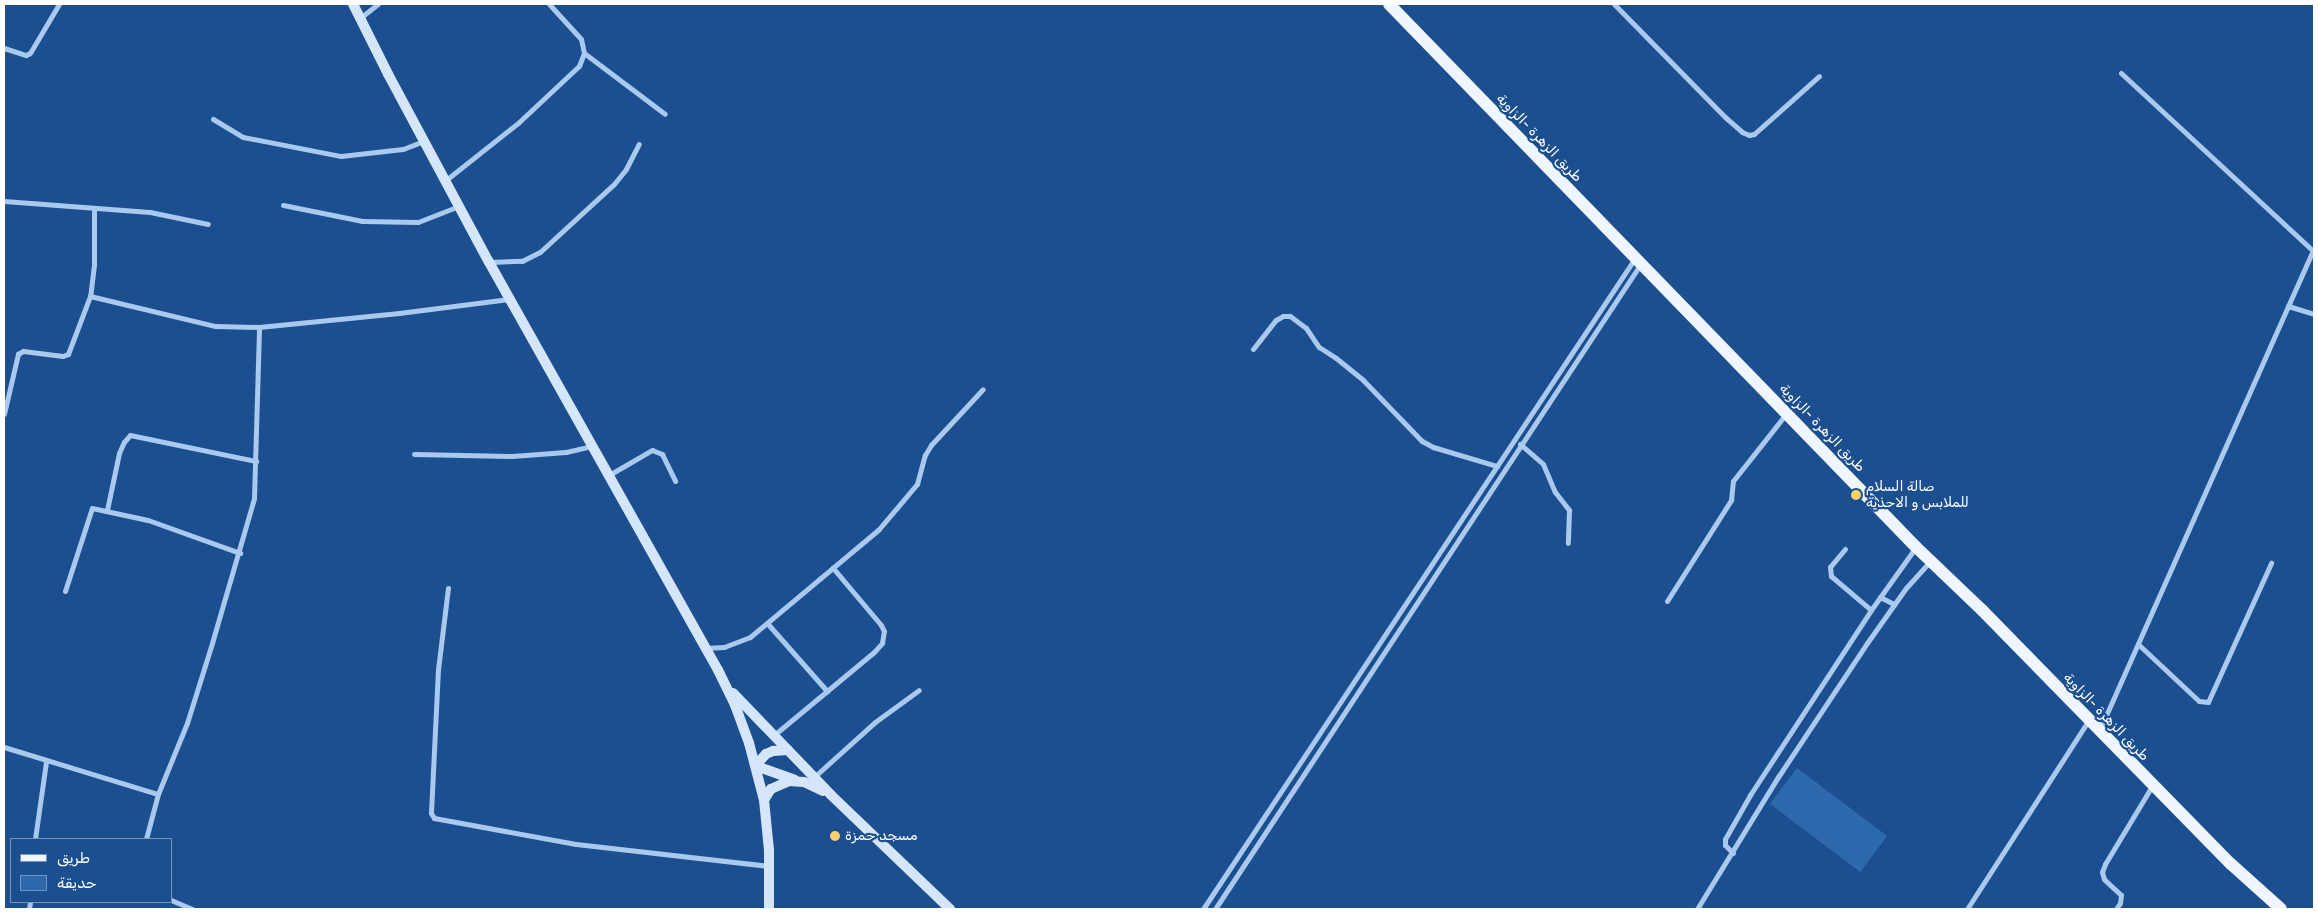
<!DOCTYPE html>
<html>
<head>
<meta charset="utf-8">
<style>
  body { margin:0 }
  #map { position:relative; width:2318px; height:913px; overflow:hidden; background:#1b4f8f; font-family:Rubik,Vazirmatn,sans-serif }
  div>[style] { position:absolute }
  .green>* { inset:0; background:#2e69ad; transform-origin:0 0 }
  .street>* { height:5px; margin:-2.5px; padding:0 2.5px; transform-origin:2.5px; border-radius:2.5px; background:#a9c9ee }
  .secondary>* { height:10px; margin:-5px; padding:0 5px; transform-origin:5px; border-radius:5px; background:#d6e6fa }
  .primary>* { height:12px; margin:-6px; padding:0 6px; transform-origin:6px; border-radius:6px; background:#f0f6ff }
  .dots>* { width:14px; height:14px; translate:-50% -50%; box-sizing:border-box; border:2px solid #1b4f8f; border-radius:50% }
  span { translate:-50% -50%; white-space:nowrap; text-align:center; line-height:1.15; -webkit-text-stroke:4.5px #1b4f8f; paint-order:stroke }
  .street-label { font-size:14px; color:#fff }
  .poi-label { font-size:14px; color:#fff }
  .left { translate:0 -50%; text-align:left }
  .frame { position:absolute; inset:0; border:5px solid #fff; pointer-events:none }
  .legend { position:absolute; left:10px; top:838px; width:162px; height:65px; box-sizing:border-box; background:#1b4f8f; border:1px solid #7695bc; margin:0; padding:6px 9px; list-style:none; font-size:15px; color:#fff }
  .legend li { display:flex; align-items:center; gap:10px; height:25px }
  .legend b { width:25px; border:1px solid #7695bc }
</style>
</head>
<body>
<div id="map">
  <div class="green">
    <div style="left:1797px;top:768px;width:113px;height:45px;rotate:37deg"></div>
  </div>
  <div class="street">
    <div style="left:1614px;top:4px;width:158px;rotate:45.5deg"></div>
    <div style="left:1725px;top:117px;width:23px;rotate:41deg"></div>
    <div style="left:1742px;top:132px;width:8px;rotate:23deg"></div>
    <div style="left:1749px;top:135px;width:5px;rotate:-11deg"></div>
    <div style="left:1754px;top:134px;width:87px;rotate:-41.7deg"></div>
    <div style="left:360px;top:18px;width:23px;rotate:-38deg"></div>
    <div style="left:4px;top:48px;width:23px;rotate:18deg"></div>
    <div style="left:26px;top:55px;width:4px;rotate:-27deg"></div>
    <div style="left:30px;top:53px;width:57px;rotate:-59.4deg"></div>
    <div style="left:584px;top:53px;width:101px;rotate:37deg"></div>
    <div style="left:2121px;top:73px;width:262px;rotate:42.8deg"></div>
    <div style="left:213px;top:119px;width:35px;rotate:31deg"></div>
    <div style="left:243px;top:137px;width:100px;rotate:11deg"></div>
    <div style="left:341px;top:156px;width:62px;rotate:-6.4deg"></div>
    <div style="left:403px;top:149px;width:22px;rotate:-21deg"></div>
    <div style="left:446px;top:180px;width:92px;rotate:-38.4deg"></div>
    <div style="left:518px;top:123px;width:83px;rotate:-43.1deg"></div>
    <div style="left:579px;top:66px;width:14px;rotate:-69deg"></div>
    <div style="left:584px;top:53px;width:14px;rotate:-102deg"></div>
    <div style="left:581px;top:39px;width:47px;rotate:-132.4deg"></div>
    <div style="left:4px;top:201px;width:146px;rotate:4.3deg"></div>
    <div style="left:150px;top:212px;width:59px;rotate:11.7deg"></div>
    <div style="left:283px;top:205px;width:81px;rotate:11.4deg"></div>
    <div style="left:362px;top:221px;width:56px;rotate:1deg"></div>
    <div style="left:418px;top:222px;width:44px;rotate:-21.3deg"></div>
    <div style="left:94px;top:209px;width:56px;rotate:90deg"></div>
    <div style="left:94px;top:265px;width:31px;rotate:97deg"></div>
    <div style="left:90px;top:296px;width:129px;rotate:13.5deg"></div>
    <div style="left:215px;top:326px;width:44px;rotate:1.3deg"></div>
    <div style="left:259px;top:327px;width:141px;rotate:-5.7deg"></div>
    <div style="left:399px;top:313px;width:111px;rotate:-7.3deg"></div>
    <div style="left:489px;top:262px;width:33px;rotate:-2deg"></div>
    <div style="left:522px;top:261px;width:20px;rotate:-27deg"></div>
    <div style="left:540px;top:252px;width:100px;rotate:-42.6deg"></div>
    <div style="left:614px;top:184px;width:19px;rotate:-51deg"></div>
    <div style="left:626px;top:169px;width:28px;rotate:-63deg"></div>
    <div style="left:2288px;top:306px;width:27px;rotate:17deg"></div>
    <div style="left:1253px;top:349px;width:37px;rotate:-52deg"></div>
    <div style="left:1276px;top:320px;width:8px;rotate:-30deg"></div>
    <div style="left:1283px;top:316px;width:7px"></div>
    <div style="left:1290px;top:316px;width:20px;rotate:37deg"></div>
    <div style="left:1306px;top:328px;width:23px;rotate:56deg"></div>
    <div style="left:1319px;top:347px;width:20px;rotate:33deg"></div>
    <div style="left:1336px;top:358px;width:35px;rotate:39deg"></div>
    <div style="left:1363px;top:380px;width:85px;rotate:46deg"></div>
    <div style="left:1422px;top:441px;width:13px;rotate:29deg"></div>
    <div style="left:1433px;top:447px;width:67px;rotate:16.5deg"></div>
    <div style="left:4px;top:414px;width:62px;rotate:-76.9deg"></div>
    <div style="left:18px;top:354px;width:6px;rotate:-31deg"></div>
    <div style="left:23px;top:351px;width:40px;rotate:7.1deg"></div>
    <div style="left:63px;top:356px;width:5px;rotate:-22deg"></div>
    <div style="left:68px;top:354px;width:62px;rotate:-69.2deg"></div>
    <div style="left:1520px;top:444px;width:30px;rotate:41deg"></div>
    <div style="left:1543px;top:464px;width:30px;rotate:67deg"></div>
    <div style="left:1555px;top:492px;width:23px;rotate:52deg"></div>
    <div style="left:1569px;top:510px;width:33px;rotate:92deg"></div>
    <div style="left:414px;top:454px;width:98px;rotate:1.2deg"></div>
    <div style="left:512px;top:456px;width:54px;rotate:-4.2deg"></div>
    <div style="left:566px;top:452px;width:27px;rotate:-13deg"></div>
    <div style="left:609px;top:475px;width:50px;rotate:-30.2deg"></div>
    <div style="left:652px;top:450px;width:11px;rotate:22deg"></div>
    <div style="left:662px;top:454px;width:30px;rotate:64deg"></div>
    <div style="left:107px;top:510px;width:58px;rotate:-78.1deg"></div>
    <div style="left:119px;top:453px;width:12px;rotate:-66deg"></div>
    <div style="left:124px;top:442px;width:9px;rotate:-49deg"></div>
    <div style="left:130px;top:435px;width:129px;rotate:11.7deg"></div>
    <div style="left:1845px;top:549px;width:23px;rotate:130deg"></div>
    <div style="left:1830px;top:567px;width:9px;rotate:84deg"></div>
    <div style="left:1831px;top:576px;width:52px;rotate:40.4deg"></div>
    <div style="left:448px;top:588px;width:82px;rotate:97deg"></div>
    <div style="left:438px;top:669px;width:144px;rotate:92.8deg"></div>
    <div style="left:431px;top:813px;width:6px;rotate:59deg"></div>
    <div style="left:434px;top:818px;width:144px;rotate:10.4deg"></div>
    <div style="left:576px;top:844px;width:194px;rotate:6.5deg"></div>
    <div style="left:65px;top:591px;width:87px;rotate:-72deg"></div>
    <div style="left:92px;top:508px;width:57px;rotate:12.1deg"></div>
    <div style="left:148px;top:520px;width:98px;rotate:19.7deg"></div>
    <div style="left:1880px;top:597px;width:16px;rotate:27deg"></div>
    <div style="left:1667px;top:601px;width:120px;rotate:-57.6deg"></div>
    <div style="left:1731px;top:500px;width:19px;rotate:-84deg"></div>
    <div style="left:1733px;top:481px;width:85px;rotate:-51.7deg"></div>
    <div style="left:767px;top:623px;width:91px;rotate:48.6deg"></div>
    <div style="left:2138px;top:644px;width:83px;rotate:43.1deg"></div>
    <div style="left:2199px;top:701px;width:9px;rotate:6deg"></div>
    <div style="left:2208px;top:702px;width:153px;rotate:-65.6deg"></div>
    <div style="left:706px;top:648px;width:18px;rotate:-3deg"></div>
    <div style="left:724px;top:647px;width:28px;rotate:-21deg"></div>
    <div style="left:750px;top:637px;width:168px;rotate:-39.9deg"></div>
    <div style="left:879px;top:529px;width:59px;rotate:-49.8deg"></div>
    <div style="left:917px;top:484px;width:30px;rotate:-75deg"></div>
    <div style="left:925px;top:455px;width:12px;rotate:-59deg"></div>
    <div style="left:931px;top:445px;width:76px;rotate:-47.1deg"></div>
    <div style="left:2100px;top:729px;width:526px;rotate:-66.02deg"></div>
    <div style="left:774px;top:735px;width:130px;rotate:-39.7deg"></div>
    <div style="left:874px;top:652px;width:12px;rotate:-48deg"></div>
    <div style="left:882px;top:643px;width:12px;rotate:-81deg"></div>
    <div style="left:884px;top:631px;width:7px;rotate:-117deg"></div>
    <div style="left:881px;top:625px;width:75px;rotate:-130.1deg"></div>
    <div style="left:4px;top:747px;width:161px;rotate:17deg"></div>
    <div style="left:814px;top:777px;width:82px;rotate:-42deg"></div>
    <div style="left:875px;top:722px;width:54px;rotate:-36deg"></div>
    <div style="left:35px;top:839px;width:78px;rotate:-81.9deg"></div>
    <div style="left:146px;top:839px;width:47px;rotate:-75.1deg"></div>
    <div style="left:158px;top:794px;width:77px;rotate:-67.8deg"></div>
    <div style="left:187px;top:723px;width:84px;rotate:-72.6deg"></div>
    <div style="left:212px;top:643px;width:151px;rotate:-73.8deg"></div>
    <div style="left:254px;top:498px;width:171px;rotate:-88.3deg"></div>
    <div style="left:1733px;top:853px;width:11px;rotate:-135deg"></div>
    <div style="left:1725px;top:845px;width:6px;rotate:-90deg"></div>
    <div style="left:1725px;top:839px;width:51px;rotate:-60.4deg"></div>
    <div style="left:1750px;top:795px;width:221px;rotate:-56.8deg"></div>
    <div style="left:1871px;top:610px;width:77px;rotate:-54.5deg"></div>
    <div style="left:171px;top:900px;width:23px;rotate:23deg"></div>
    <div style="left:29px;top:909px;width:7px;rotate:-82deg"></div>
    <div style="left:1203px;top:909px;width:781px;rotate:-56.43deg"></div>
    <div style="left:1215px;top:909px;width:772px;rotate:-56.58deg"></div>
    <div style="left:1697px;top:909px;width:155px;rotate:-58.5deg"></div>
    <div style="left:1778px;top:777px;width:161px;rotate:-56.4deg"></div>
    <div style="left:1867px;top:643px;width:67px;rotate:-54.7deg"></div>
    <div style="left:1906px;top:588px;width:36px;rotate:-48deg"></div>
    <div style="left:1967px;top:909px;width:224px;rotate:-57.2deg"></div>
    <div style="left:2116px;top:909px;width:7px;rotate:-56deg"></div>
    <div style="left:2120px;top:903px;width:8px;rotate:-83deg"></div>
    <div style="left:2121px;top:895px;width:23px;rotate:-137deg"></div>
    <div style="left:2104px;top:879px;width:7px;rotate:-106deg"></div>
    <div style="left:2102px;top:872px;width:9px;rotate:-69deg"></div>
    <div style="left:2105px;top:864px;width:91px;rotate:-58.9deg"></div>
  </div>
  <div class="secondary">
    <div style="left:353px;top:4px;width:78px;rotate:63.4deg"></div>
    <div style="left:388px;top:74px;width:213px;rotate:61.8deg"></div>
    <div style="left:489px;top:262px;width:468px;rotate:60.7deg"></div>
    <div style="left:718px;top:670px;width:39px;rotate:64deg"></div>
    <div style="left:735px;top:705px;width:40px;rotate:69.8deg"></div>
    <div style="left:749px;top:743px;width:59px;rotate:75.3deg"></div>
    <div style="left:764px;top:800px;width:50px;rotate:84.3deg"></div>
    <div style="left:769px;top:850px;width:59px;rotate:90deg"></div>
    <div style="left:733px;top:693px;width:141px;rotate:46.1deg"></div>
    <div style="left:831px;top:795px;width:165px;rotate:43.8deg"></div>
    <div style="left:756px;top:765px;width:15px;rotate:-48deg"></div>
    <div style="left:766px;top:754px;width:8px;rotate:-23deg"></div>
    <div style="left:773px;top:751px;width:15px;rotate:-4deg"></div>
    <div style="left:756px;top:766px;width:41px;rotate:19.7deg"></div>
    <div style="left:764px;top:800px;width:13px;rotate:-58deg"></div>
    <div style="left:771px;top:789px;width:20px;rotate:-24deg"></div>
    <div style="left:789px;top:781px;width:15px;rotate:4deg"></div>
    <div style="left:804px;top:782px;width:21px;rotate:25deg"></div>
  </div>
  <div class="primary">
    <div style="left:1389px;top:4px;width:757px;rotate:45.86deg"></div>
    <div style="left:1916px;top:547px;width:91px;rotate:43.7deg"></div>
    <div style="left:1982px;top:610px;width:356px;rotate:45.6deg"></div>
    <div style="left:2231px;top:864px;width:67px;rotate:42deg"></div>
  </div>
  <div class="dots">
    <div style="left:1856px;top:495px;background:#ffd166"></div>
    <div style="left:835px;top:836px;background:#ffd166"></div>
  </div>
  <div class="street-label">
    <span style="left:1539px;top:138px;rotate:46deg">طريق الزهرة -الزاوية</span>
    <span style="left:1822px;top:428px;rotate:46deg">طريق الزهرة -الزاوية</span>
    <span style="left:2106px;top:717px;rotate:46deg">طريق الزهرة -الزاوية</span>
  </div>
  <div class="poi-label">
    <span class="left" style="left:1866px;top:495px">صالة السلام<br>للملابس و الاحذية</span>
    <span class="left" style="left:845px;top:836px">مسجد حمزة</span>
  </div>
  <div class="frame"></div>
  <ul class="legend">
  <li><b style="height:6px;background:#f0f6ff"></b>طريق</li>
  <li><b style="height:14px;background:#2e69ad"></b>حديقة</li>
  </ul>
</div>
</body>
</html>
